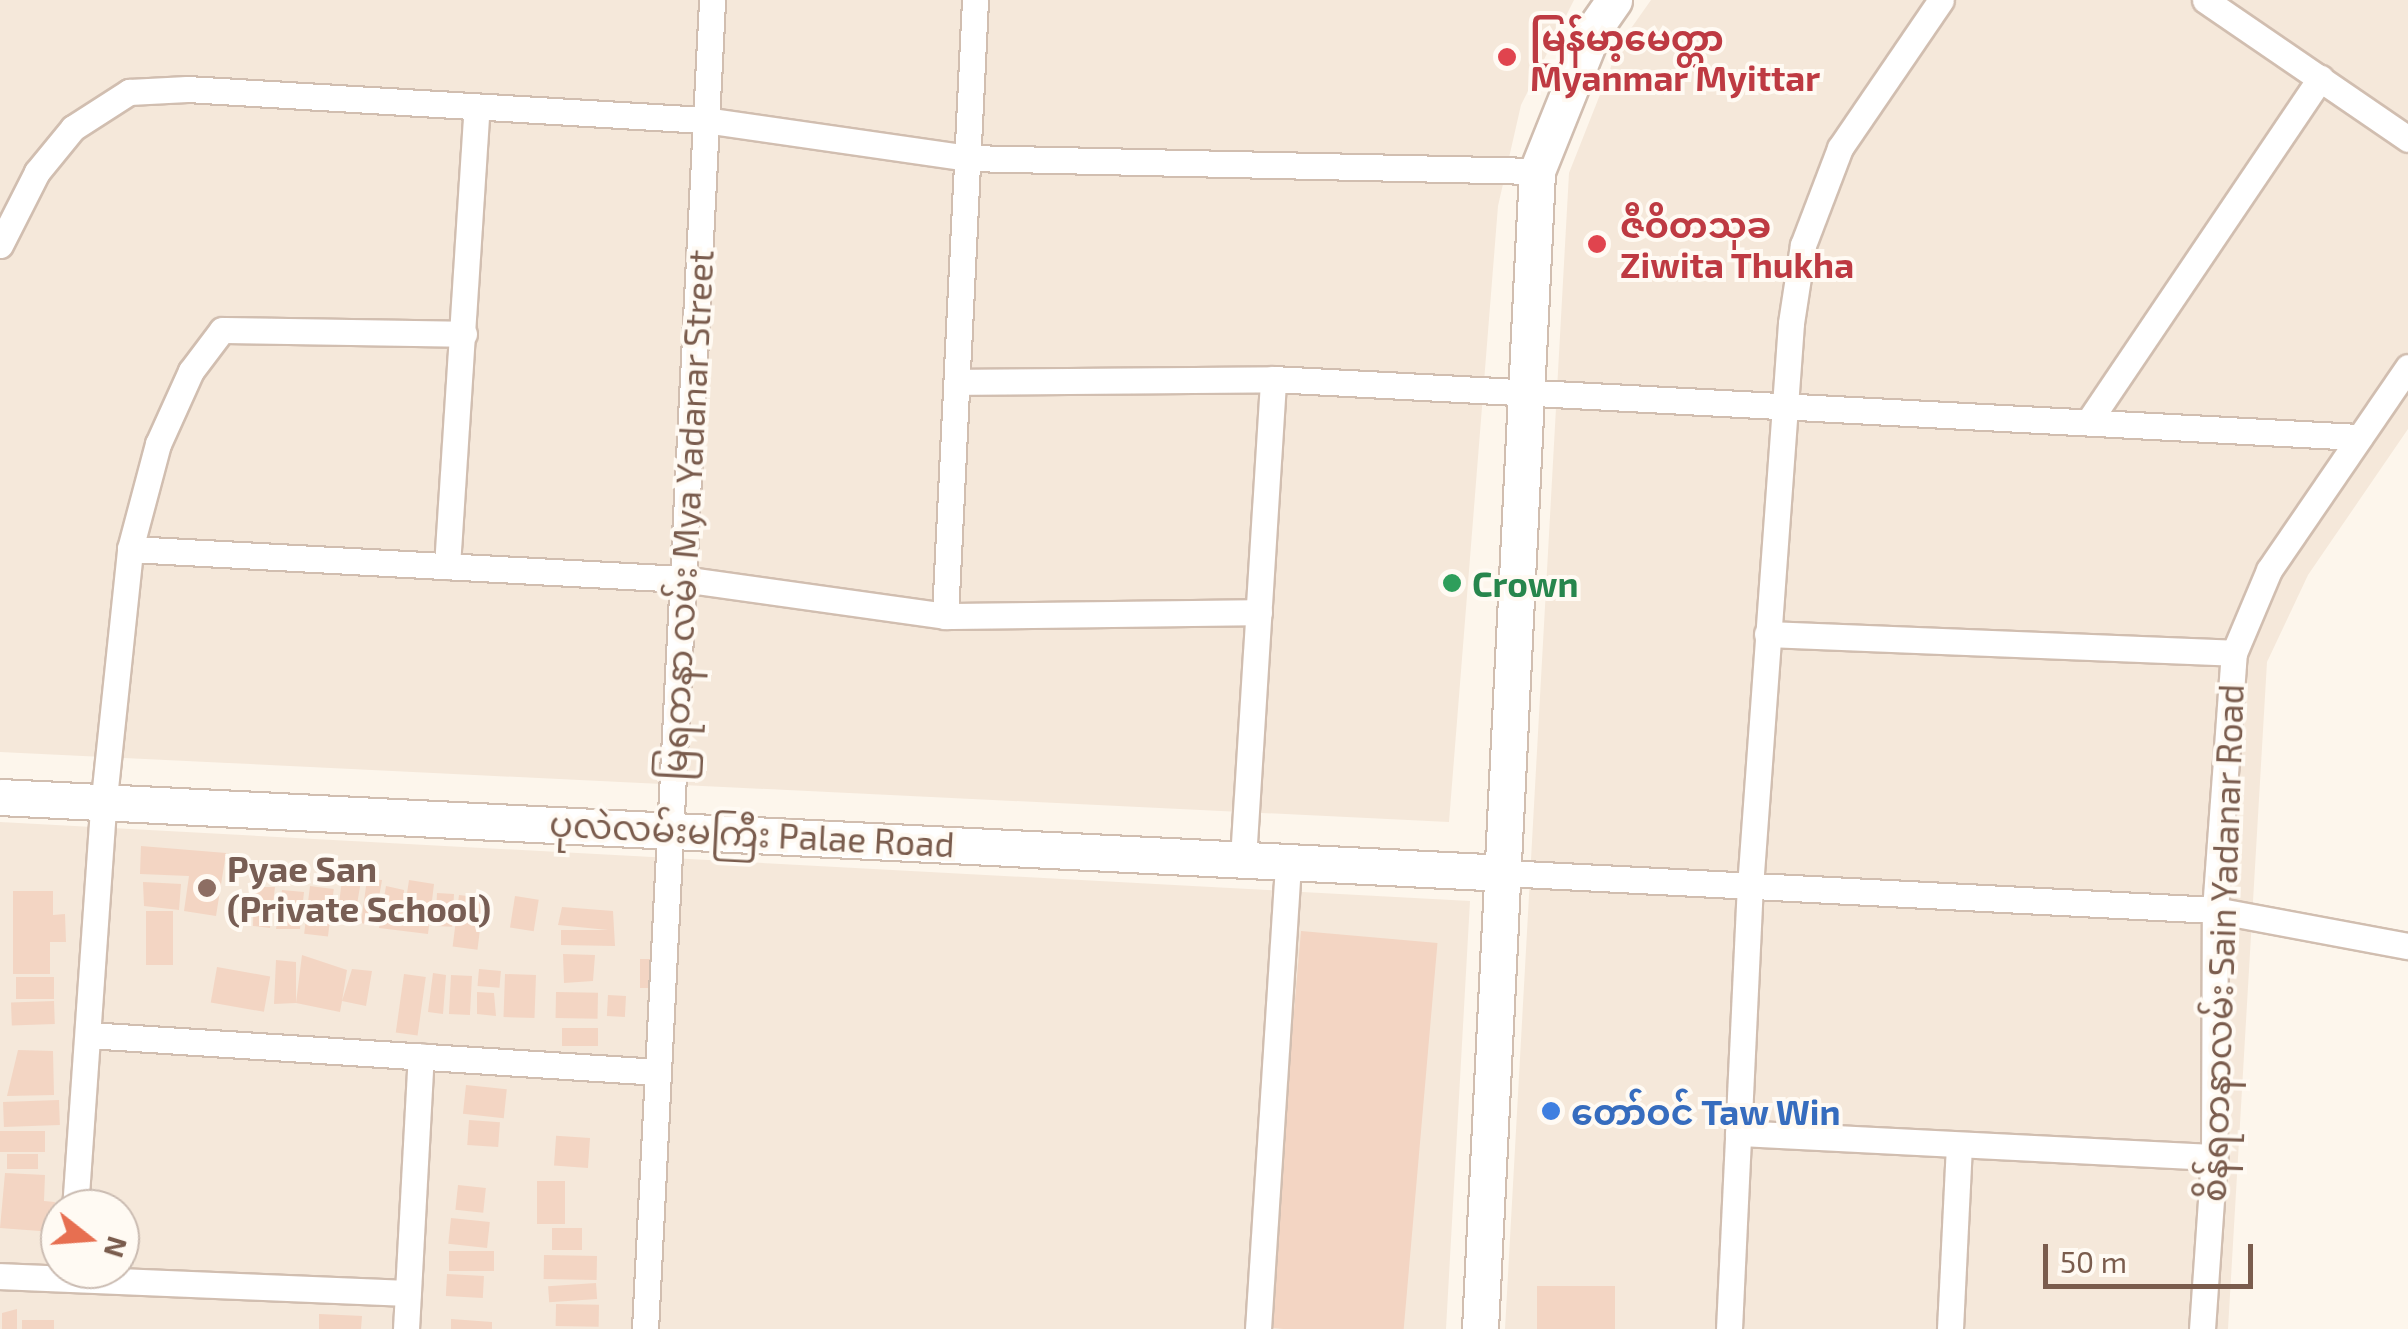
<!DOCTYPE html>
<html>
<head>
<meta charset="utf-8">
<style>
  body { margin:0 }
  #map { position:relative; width:2408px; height:1329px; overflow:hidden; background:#fdf6ec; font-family:"Exo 2","Noto Sans Myanmar",sans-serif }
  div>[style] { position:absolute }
  .residential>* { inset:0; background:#f5e8da }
  .building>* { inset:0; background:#f3d5c3; transform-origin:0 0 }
  .roads { filter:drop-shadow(2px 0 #d1beb0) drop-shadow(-2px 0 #d1beb0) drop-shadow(0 2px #d1beb0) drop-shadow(0 -2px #d1beb0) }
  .street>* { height:25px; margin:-12.5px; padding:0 12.5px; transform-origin:12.5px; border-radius:12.5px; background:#fff }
  .secondary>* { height:35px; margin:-17.5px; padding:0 17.5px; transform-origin:17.5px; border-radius:17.5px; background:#fff }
  .dots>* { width:28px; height:28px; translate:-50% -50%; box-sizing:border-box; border:5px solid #fffaf3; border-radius:50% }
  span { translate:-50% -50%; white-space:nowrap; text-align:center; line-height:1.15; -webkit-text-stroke:8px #fffaf3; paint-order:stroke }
  .health-label { font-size:35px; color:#be3a42; font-weight:700 }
  .left { translate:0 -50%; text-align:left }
  .street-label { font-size:35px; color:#7a5c4d }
  .leisure-label { font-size:35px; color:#27864d; font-weight:700 }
  .education-label { font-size:35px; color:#785e54; font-weight:700 }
  .shop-label { font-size:35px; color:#366cbe; font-weight:700 }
  .north { position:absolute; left:40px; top:1189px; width:100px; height:100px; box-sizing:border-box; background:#fffaf3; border:2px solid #cabbb1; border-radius:50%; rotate:107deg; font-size:28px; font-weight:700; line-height:40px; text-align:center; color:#7a5c4d }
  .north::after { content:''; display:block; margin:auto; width:35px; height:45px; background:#e76f51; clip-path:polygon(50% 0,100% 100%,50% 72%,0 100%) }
  .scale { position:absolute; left:2043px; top:1244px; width:210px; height:45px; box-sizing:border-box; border:5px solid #7a5c4d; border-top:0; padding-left:12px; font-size:30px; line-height:35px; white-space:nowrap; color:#7a5c4d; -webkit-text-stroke:8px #fffaf3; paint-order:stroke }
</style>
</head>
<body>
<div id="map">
  <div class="residential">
    <div style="clip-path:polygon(0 0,1574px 0,1521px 105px,1498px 206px,1449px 822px,0 752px)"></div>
    <div style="clip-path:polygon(1651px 0,2408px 0,2408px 429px,2308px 575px,2267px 662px,2228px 1329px,1505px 1329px,1569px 173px,1620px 44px)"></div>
    <div style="clip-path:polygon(evenodd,0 822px,1470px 901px,1446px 1329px,0 1329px,0 822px,60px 1209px,120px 1209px,120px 1269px,60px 1269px,60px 1209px)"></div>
  </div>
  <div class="building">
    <div style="clip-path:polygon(141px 846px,226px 853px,216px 916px,184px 911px,189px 876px,140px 874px)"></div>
    <div style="clip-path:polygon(343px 871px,362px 875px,354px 922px,337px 920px)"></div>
    <div style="clip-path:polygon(367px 879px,382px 880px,374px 926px,361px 923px)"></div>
    <div style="clip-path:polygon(409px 880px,434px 884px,428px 934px,379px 928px,386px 886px,404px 890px,403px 920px)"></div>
    <div style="clip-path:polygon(143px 882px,181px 884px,179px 910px,144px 906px)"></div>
    <div style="left:310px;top:886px;width:24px;height:48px;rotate:7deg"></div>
    <div style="clip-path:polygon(254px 887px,275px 887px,270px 928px,253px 926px)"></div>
    <div style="clip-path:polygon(282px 890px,304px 892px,300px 929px,276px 929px)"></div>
    <div style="clip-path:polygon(13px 891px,53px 891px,53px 915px,65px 914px,66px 942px,50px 942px,50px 974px,13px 974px)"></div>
    <div style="left:437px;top:893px;width:17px;height:33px;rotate:3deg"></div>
    <div style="left:459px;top:895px;width:25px;height:52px;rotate:7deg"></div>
    <div style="left:515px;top:896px;width:24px;height:32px;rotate:9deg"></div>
    <div style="clip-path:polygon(562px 907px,613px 911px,615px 946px,561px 945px,561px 930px,608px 930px,558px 925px)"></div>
    <div style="left:146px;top:911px;width:27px;height:54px"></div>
    <div style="left:1301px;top:931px;width:137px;height:398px;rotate:5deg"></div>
    <div style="clip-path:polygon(563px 954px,595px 955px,593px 981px,564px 983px)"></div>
    <div style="clip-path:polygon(302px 955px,347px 970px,342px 1001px,352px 969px,372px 971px,366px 1006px,342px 1001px,340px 1012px,296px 1003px)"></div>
    <div style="left:640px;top:959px;width:15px;height:29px"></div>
    <div style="clip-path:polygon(276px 960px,296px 962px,296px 1003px,274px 1004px)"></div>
    <div style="left:217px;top:967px;width:54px;height:36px;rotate:10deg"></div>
    <div style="left:479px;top:969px;width:22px;height:17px;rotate:5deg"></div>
    <div style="clip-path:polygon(433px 973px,446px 975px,443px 1014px,428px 1012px)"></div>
    <div style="left:404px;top:974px;width:22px;height:59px;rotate:8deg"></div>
    <div style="left:505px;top:974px;width:31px;height:43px;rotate:2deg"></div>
    <div style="left:451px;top:975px;width:21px;height:39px;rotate:3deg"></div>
    <div style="left:16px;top:977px;width:38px;height:22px"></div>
    <div style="clip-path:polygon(477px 992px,494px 993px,496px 1016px,477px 1014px)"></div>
    <div style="left:556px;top:992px;width:42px;height:26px;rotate:1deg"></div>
    <div style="left:608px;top:995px;width:18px;height:21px;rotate:3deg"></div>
    <div style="left:54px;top:1001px;width:23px;height:43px;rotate:88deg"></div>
    <div style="left:598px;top:1028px;width:18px;height:36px;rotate:90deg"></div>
    <div style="clip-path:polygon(18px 1050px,53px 1051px,54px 1095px,7px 1096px)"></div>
    <div style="left:466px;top:1085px;width:41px;height:29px;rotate:6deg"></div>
    <div style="left:59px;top:1100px;width:25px;height:56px;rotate:88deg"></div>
    <div style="left:469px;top:1120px;width:31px;height:25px;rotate:4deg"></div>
    <div style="left:0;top:1131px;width:45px;height:21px"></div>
    <div style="left:590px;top:1138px;width:30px;height:34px;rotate:94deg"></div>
    <div style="left:38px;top:1154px;width:15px;height:31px;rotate:90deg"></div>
    <div style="clip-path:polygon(5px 1173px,45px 1175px,44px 1201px,55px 1202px,53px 1232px,0 1228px)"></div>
    <div style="left:537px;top:1181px;width:28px;height:43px"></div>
    <div style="left:458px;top:1185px;width:28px;height:25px;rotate:6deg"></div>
    <div style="left:451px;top:1218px;width:39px;height:26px;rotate:6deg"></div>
    <div style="left:582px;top:1228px;width:22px;height:30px;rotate:90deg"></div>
    <div style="left:449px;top:1251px;width:45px;height:20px"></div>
    <div style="left:544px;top:1255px;width:53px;height:24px;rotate:1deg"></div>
    <div style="left:447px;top:1274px;width:37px;height:22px;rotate:3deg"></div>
    <div style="left:596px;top:1283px;width:16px;height:48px;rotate:86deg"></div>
    <div style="left:1615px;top:1286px;width:43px;height:78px;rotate:90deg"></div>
    <div style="left:556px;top:1304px;width:43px;height:22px;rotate:1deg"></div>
    <div style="clip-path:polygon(17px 1309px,17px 1329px,2px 1329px,2px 1313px)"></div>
    <div style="clip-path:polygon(319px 1314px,362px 1316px,361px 1329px,319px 1329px)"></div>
    <div style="clip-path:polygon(451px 1319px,492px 1322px,492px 1329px,451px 1329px)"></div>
    <div style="left:22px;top:1320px;width:32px;height:9px"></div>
  </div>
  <div class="roads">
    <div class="street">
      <div style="left:2205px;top:0;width:246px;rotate:34.4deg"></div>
      <div style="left:0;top:245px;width:82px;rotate:-63.1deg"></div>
      <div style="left:37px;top:172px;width:57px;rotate:-50.7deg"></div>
      <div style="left:73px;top:128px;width:67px;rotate:-32.7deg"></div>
      <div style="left:129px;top:92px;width:58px;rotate:-3deg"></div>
      <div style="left:187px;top:89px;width:518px;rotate:3.43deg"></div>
      <div style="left:704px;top:120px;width:266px;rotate:8.2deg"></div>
      <div style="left:967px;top:158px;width:570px;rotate:1.31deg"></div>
      <div style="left:957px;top:382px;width:316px;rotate:-0.5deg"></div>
      <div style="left:1273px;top:379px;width:1088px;rotate:3.06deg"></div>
      <div style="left:2089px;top:421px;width:414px;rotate:-56deg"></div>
      <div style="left:130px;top:549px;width:554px;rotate:3.11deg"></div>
      <div style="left:683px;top:579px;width:265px;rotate:8deg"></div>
      <div style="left:945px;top:616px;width:314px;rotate:-0.7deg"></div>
      <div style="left:447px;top:566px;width:460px;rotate:-86.3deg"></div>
      <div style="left:945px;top:616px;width:617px;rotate:-87.21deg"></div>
      <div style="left:1767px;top:634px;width:467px;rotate:2.3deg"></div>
      <div style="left:1243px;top:859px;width:481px;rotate:-86.4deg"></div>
      <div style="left:1504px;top:873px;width:712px;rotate:2.98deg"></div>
      <div style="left:2215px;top:910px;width:196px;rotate:10.6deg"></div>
      <div style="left:88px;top:1035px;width:571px;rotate:3.71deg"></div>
      <div style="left:1738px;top:1133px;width:477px;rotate:2.9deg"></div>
      <div style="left:75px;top:1209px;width:412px;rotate:-86deg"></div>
      <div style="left:104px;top:798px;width:250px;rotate:-84deg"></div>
      <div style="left:130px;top:549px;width:109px;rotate:-75.1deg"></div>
      <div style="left:158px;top:444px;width:80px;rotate:-65.7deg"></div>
      <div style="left:191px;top:371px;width:51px;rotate:-52.9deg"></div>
      <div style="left:222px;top:330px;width:242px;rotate:0.9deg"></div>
      <div style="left:0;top:1276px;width:408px;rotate:2.4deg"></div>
      <div style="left:406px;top:1329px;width:273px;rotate:-86.9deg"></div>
      <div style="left:645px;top:1329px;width:1331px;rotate:-87.11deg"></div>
      <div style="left:1258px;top:1329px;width:468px;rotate:-86.3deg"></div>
      <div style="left:1729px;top:1329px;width:442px;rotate:-87.3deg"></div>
      <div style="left:1750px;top:887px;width:565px;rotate:-85.84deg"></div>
      <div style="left:1791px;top:323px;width:79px;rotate:-81.3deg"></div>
      <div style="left:1803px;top:245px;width:104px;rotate:-69.1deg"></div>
      <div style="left:1840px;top:148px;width:179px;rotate:-55.7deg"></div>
      <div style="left:1950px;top:1329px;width:182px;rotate:-87.2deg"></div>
      <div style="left:2202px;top:1329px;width:172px;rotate:-86deg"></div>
      <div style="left:2214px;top:1157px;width:247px;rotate:-89.8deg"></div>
      <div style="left:2215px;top:910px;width:258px;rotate:-85.8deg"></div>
      <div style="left:2234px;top:653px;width:90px;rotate:-67.1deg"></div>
      <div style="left:2269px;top:570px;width:246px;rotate:-55.6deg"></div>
    </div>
    <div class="secondary">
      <div style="left:0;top:797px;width:1506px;rotate:2.89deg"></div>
      <div style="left:1480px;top:1329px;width:1159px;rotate:-87.18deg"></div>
      <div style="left:1537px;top:171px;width:153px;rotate:-68.1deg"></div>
      <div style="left:1594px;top:29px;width:35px;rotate:-55deg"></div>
    </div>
  </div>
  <div class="dots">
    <div style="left:1507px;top:57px;background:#e0444e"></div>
    <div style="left:1597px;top:244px;background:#e0444e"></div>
    <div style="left:1452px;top:583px;background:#2e9e5b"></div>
    <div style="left:207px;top:888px;background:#8d6e63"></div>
    <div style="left:1551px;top:1111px;background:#3f7fe0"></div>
  </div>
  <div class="health-label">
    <span class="left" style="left:1530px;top:57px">မြန်မာ့မေတ္တာ<br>Myanmar Myittar</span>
    <span class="left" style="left:1620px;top:244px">ဇီဝိတသုခ<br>Ziwita Thukha</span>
  </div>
  <div class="street-label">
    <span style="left:686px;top:515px;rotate:-87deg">မြရတနာ လမ်း Mya Yadanar Street</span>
    <span style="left:752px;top:833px;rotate:3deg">ပုလဲလမ်းမကြီး Palae Road</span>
    <span style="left:2221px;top:943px;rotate:-88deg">စိန်ရတနာလမ်း Sain Yadanar Road</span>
  </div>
  <div class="leisure-label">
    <span class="left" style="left:1472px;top:583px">Crown</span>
  </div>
  <div class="education-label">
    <span class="left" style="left:227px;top:888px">Pyae San<br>(Private School)</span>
  </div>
  <div class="shop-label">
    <span class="left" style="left:1571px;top:1111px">တော်ဝင် Taw Win</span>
  </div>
  <div class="north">N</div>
  <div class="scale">50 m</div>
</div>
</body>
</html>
